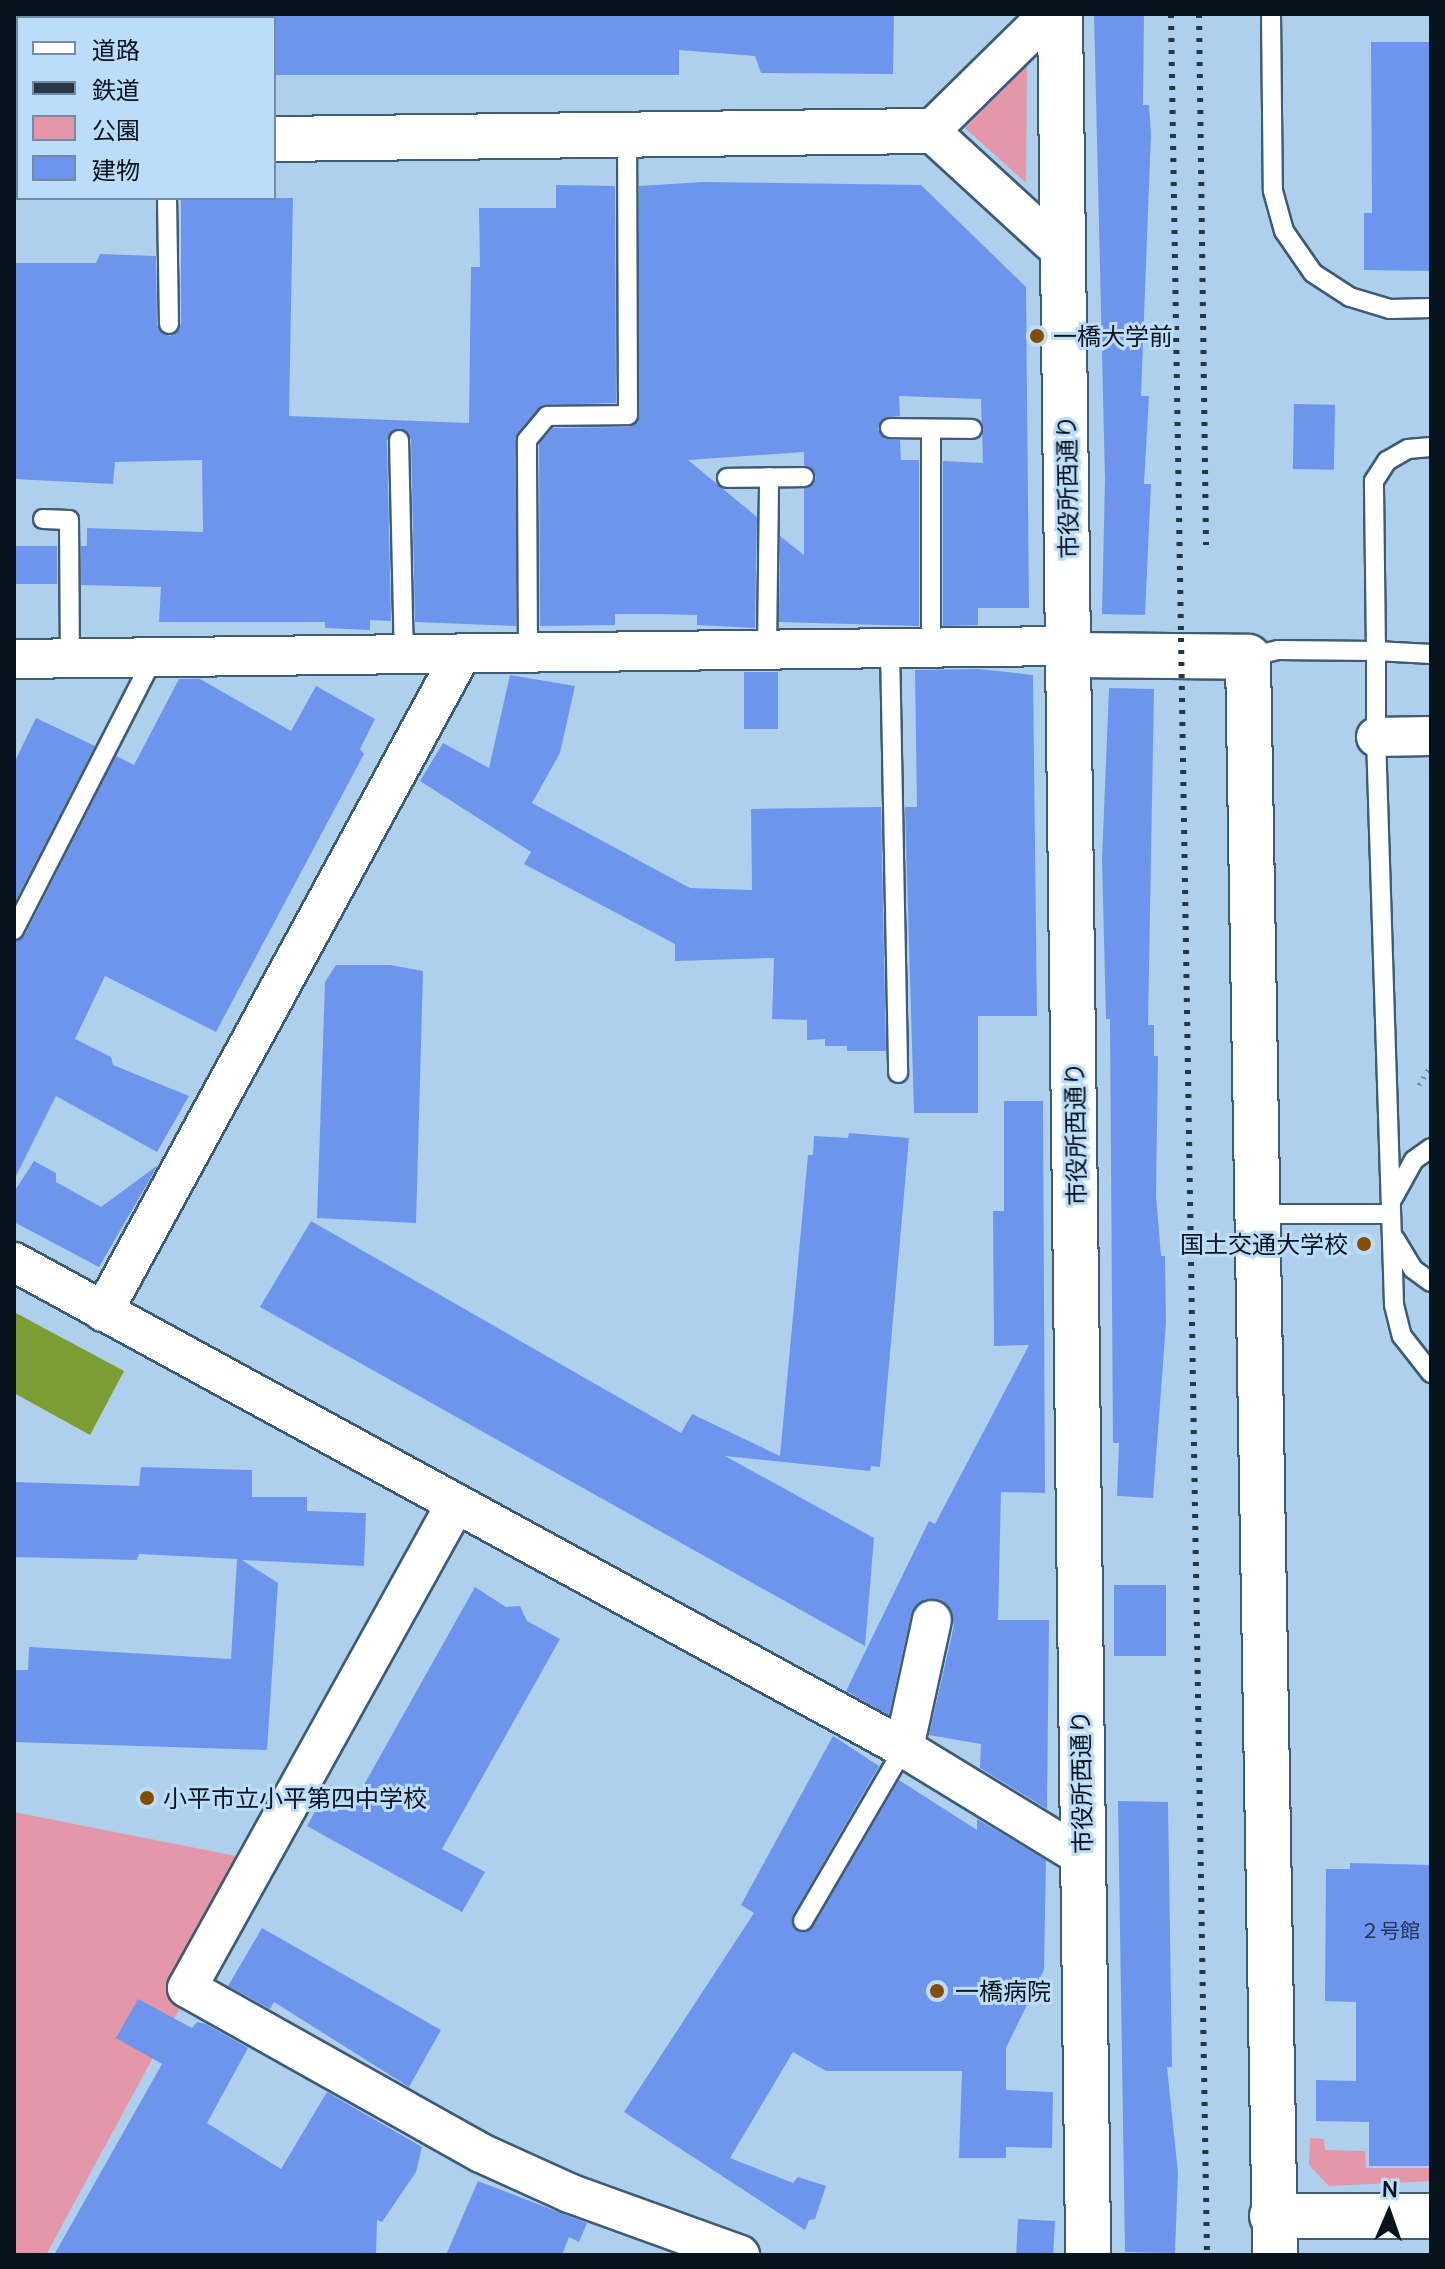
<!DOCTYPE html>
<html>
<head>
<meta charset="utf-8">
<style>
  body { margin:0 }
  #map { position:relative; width:1445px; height:2269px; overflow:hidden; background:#afd0ed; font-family:Manrope,"Noto Sans JP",sans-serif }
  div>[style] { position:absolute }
  .green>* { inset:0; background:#e397a8 }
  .water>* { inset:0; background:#7c9d33 }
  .building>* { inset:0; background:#6e95ed; transform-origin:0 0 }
  .path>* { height:5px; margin-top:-2.5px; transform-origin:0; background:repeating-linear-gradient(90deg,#728ba1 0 2px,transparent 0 8px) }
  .roads { filter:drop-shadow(2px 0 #3e5c75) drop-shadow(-2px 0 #3e5c75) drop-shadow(0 2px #3e5c75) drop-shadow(0 -2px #3e5c75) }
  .lane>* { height:18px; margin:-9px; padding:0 9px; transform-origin:9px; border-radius:9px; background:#fff }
  .street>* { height:38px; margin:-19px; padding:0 19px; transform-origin:19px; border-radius:19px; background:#fff }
  .secondary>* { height:44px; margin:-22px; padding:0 22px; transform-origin:22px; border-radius:22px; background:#fff }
  .rail>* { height:6px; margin-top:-3px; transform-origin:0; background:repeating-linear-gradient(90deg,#273745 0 4px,transparent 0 12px) }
  .dots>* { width:22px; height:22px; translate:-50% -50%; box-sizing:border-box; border:4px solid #bcddfa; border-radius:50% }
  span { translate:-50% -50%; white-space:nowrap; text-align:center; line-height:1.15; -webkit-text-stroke:6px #bcddfa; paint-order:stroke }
  .number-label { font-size:20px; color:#213451 }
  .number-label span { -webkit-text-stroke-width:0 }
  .poi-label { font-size:24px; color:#07131d }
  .left { translate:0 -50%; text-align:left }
  .right { translate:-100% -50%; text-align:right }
  .street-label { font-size:24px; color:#07131d }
  .frame { position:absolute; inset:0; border:16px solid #07131d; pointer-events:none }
  .legend { position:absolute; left:16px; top:16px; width:260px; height:184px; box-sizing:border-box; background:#bcddfa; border:2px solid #748ca2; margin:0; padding:10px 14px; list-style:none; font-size:24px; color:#07131d }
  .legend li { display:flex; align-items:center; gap:16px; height:40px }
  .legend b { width:40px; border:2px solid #748ca2 }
  .north { position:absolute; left:1349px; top:2173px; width:80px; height:80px; -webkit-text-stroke:6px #bcddfa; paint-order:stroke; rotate:2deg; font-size:22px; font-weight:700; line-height:32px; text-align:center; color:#07131d }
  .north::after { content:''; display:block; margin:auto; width:28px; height:36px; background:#07131d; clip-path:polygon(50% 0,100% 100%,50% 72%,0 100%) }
</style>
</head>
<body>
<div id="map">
  <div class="green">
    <div style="clip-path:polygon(1027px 64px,1026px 183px,965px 128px)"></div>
    <div style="clip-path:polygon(14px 1812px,246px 1858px,167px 1997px,181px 2006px,46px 2255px,14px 2255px)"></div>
    <div style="clip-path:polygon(1310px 2138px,1324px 2139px,1325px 2150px,1365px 2151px,1366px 2168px,1431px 2168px,1431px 2181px,1329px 2186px,1309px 2165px)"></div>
  </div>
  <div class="water">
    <div style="clip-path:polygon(14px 1312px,124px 1371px,90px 1435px,14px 1393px)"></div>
  </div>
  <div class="building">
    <div style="clip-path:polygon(274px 14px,894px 14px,893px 74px,761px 73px,755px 56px,679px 50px,679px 75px,274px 75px)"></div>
    <div style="clip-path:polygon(1094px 14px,1144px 14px,1143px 105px,1149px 105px,1151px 134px,1141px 396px,1149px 396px,1144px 484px,1151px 484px,1145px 615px,1102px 614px,1105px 479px)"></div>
    <div style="clip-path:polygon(1371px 42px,1431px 42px,1431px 271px,1364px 270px,1364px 213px,1372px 213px)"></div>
    <div style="clip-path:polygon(702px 182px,921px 185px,1026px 287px,1029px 608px,978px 608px,978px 625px,943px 626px,943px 461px,983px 463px,981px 399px,899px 396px,900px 416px,884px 418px,878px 429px,885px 439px,900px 440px,901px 460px,919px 460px,919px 626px,779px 622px,780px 536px,804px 555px,804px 489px,816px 478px,804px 465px,804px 452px,688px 460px,757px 517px,755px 628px,697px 625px,697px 615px,657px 614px,615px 614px,615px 625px,540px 626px,539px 444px,553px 428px,628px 427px,638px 422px,639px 186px)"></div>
    <div style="clip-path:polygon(556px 185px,615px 186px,616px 403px,542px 405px,517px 433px,516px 626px,415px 622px,411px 440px,400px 428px,387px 440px,391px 621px,370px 620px,370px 630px,325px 628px,325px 622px,159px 622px,161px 587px,81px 585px,81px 546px,87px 546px,87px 528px,203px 532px,202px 460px,115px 462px,113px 484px,14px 479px,14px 263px,96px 263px,100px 254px,156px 256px,157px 325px,170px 336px,181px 324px,181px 198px,293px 198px,289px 416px,469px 423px,471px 267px,480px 267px,479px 208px,556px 208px)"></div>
    <div style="left:1294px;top:404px;width:41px;height:65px;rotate:1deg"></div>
    <div style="left:57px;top:546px;width:38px;height:43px;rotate:90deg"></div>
    <div style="clip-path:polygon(979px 669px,1033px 675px,1037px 1016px,978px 1016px,978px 1113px,914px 1113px,905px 807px,917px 807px,915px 670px)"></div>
    <div style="left:744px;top:672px;width:34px;height:57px"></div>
    <div style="clip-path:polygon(510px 675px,575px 686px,560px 753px,532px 803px,690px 888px,752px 890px,751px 809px,881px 807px,886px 1051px,847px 1051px,847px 1046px,825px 1046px,825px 1039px,807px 1040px,807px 1020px,772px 1019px,774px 958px,675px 961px,675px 944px,524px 864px,531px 852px,420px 781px,443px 743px,489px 768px)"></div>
    <div style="clip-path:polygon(179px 679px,200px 679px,291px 731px,316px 686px,375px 719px,360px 749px,364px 754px,216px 1032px,105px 976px,75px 1039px,111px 1057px,113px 1065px,189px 1096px,157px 1152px,56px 1096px,14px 1180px,14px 942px,25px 935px,116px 756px,134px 765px)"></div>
    <div style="clip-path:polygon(1109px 688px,1154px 689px,1148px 1025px,1154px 1025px,1154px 1056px,1158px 1056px,1156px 1195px,1161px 1256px,1165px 1256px,1166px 1323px,1153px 1498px,1117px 1496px,1119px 1443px,1113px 1443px,1110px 1019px,1106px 1019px,1102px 859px)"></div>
    <div style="clip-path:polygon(36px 718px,95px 746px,14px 904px,14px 763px)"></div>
    <div style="clip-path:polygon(336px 965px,390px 965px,423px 971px,416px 1223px,317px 1218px,325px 982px)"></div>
    <div style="clip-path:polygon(1004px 1101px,1043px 1101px,1045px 1493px,1001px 1492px,998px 1620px,1049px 1620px,1047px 1809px,980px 1768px,981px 1744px,929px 1735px,954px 1625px,946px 1603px,925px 1599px,911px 1615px,889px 1715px,846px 1691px,929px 1521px,935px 1524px,1029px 1345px,994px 1346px,993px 1211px,1004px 1211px)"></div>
    <div style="clip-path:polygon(849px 1133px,909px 1138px,880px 1467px,871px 1466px,870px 1471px,725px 1456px,874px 1538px,865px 1646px,260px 1307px,311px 1221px,681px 1433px,692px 1414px,780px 1456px,808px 1155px,813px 1155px,814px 1136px,848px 1138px)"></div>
    <div style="clip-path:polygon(34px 1161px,56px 1173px,56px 1182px,101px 1207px,158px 1165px,99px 1267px,14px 1222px,14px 1192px)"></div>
    <div style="clip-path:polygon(141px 1467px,252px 1470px,252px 1497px,307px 1497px,307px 1511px,366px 1513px,364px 1566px,242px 1560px,278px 1583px,267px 1750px,14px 1742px,14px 1670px,28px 1670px,29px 1647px,231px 1659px,237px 1559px,139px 1554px,137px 1560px,14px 1557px,14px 1482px,139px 1486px)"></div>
    <div style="left:1114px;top:1585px;width:52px;height:71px"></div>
    <div style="clip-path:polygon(475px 1587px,506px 1607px,520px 1606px,527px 1621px,560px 1639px,442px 1849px,485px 1872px,462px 1912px,307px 1826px,330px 1785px,356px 1799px)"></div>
    <div style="clip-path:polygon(833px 1736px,879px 1766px,793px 1915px,796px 1931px,813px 1927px,899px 1780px,977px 1830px,977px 1819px,1046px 1860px,1044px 1970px,1006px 2048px,1006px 2090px,1053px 2092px,1052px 2148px,1006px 2147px,1006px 2158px,959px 2158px,962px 2071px,826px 2071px,793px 2052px,730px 2158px,793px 2183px,798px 2177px,826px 2186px,815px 2219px,809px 2220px,805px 2230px,624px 2112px,754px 1913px,741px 1905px)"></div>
    <div style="clip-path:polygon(1118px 1801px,1168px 1802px,1172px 2067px,1167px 2067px,1178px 2173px,1175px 2253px,1125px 2252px)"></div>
    <div style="clip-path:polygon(1350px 1863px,1431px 1865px,1431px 2166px,1369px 2166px,1369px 2122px,1316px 2121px,1316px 2080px,1356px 2081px,1356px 2002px,1325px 2001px,1326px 1869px,1350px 1869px)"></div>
    <div style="clip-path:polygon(262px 1928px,441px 2030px,409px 2087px,274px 2002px,270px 2009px,228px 1986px)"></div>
    <div style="clip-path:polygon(138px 1999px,192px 2028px,197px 2022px,206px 2024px,248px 2048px,207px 2123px,281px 2169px,327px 2092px,422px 2147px,416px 2172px,382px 2222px,377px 2220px,376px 2255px,54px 2255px,162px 2064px,116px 2038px)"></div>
    <div style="clip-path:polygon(478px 2181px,587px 2223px,579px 2242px,569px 2237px,562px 2255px,446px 2255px)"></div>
    <div style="left:1018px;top:2219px;width:37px;height:36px;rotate:3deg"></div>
  </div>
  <div class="path">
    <div style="left:1419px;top:1085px;width:23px;rotate:-59deg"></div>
  </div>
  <div class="roads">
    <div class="lane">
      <div style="left:1271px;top:14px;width:177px;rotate:89.4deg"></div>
      <div style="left:1273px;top:191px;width:41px;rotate:74.6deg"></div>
      <div style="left:1284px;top:231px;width:51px;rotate:55.4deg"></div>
      <div style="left:1313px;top:273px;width:44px;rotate:33deg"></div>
      <div style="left:1350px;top:297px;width:42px;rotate:16.7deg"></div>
      <div style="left:1390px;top:309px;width:41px;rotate:-1.4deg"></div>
      <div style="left:167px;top:198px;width:126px;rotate:89.1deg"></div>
      <div style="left:890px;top:428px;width:82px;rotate:0.7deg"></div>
      <div style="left:931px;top:429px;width:219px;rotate:90deg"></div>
      <div style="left:399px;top:440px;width:214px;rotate:88.7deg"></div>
      <div style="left:727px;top:478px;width:77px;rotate:-0.7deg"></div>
      <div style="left:43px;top:519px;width:26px;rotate:2deg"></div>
      <div style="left:69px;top:520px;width:137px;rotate:89.6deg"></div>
      <div style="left:890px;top:648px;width:425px;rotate:88.9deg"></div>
      <div style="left:767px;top:650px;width:173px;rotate:-89.3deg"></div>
      <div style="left:528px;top:652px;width:212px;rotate:-90.3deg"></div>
      <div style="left:527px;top:440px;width:31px;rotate:-50deg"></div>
      <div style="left:547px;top:416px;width:81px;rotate:-0.7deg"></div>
      <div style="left:628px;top:415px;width:280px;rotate:-90.2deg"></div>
      <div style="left:1431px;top:654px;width:55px;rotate:-176.9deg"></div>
      <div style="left:1376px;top:651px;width:86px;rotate:90deg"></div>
      <div style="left:1376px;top:737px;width:568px;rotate:88.18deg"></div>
      <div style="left:1394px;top:1305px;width:32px;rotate:76deg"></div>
      <div style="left:1402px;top:1336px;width:47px;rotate:51.9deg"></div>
      <div style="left:1248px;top:657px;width:31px;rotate:-13deg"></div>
      <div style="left:1278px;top:650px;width:98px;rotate:0.6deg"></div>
      <div style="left:1376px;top:651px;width:170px;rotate:-90.7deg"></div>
      <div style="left:1374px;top:481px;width:24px;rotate:-57deg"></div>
      <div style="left:1387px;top:461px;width:24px;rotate:-30deg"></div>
      <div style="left:1408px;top:449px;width:23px;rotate:-5deg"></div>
      <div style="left:14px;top:930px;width:308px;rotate:-62.9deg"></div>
      <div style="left:1393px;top:1198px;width:43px;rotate:-61.1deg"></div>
      <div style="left:1414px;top:1160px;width:21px;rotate:-35deg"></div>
      <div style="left:1257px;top:1214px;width:134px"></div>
      <div style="left:1395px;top:1239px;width:35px;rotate:59deg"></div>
      <div style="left:1413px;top:1269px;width:22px;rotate:36deg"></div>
      <div style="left:803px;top:1921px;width:200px;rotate:-59.7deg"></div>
    </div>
    <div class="street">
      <div style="left:1049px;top:14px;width:167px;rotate:135.5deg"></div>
      <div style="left:930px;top:131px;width:179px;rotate:42.5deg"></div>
      <div style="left:14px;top:659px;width:1056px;rotate:-0.71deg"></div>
      <div style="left:1376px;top:737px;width:55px;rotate:-1deg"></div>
      <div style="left:14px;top:1262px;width:1014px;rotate:28.64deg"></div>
      <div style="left:904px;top:1748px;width:207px;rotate:31.4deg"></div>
      <div style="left:103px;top:1312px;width:750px;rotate:-61.42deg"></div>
      <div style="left:454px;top:1507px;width:550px;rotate:119.03deg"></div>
      <div style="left:187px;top:1988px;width:337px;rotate:29.3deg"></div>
      <div style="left:481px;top:2153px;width:97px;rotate:24.4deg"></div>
      <div style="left:569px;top:2193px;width:182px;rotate:19.9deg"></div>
      <div style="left:904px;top:1748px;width:131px;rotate:-77.7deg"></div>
    </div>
    <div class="secondary">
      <div style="left:1060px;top:14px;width:2241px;rotate:89.28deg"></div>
      <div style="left:274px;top:139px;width:656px;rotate:-0.7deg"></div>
      <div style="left:14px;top:142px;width:4px"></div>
      <div style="left:1070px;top:655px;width:178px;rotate:0.6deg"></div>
      <div style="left:1248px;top:657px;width:1598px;rotate:89.03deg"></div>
      <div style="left:1272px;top:2216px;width:159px"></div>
    </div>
  </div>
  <div class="rail">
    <div style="left:1171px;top:14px;width:2241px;rotate:89.08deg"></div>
    <div style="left:1199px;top:14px;width:531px;rotate:89.24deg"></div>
  </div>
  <div class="dots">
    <div style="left:1037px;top:336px;background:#854d00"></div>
    <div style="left:1364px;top:1244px;background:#854d00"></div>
    <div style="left:147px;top:1798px;background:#854d00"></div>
    <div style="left:937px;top:1991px;background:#854d00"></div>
  </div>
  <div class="number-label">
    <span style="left:1390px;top:1930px">２号館</span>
  </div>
  <div class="poi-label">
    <span class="left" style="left:1053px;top:336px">一橋大学前</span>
    <span class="right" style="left:1348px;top:1244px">国土交通大学校</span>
    <span class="left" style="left:163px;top:1798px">小平市立小平第四中学校</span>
    <span class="left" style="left:955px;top:1991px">一橋病院</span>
  </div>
  <div class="street-label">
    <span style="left:1067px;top:487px;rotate:-91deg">市役所西通り</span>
    <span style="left:1075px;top:1134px;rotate:-91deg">市役所西通り</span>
    <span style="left:1081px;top:1782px;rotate:-91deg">市役所西通り</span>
  </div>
  <div class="frame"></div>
  <ul class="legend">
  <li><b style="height:10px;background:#fff"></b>道路</li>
  <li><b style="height:10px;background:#273745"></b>鉄道</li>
  <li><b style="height:22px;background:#e397a8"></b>公園</li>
  <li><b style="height:22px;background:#6e95ed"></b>建物</li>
  </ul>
  <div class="north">N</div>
</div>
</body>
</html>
